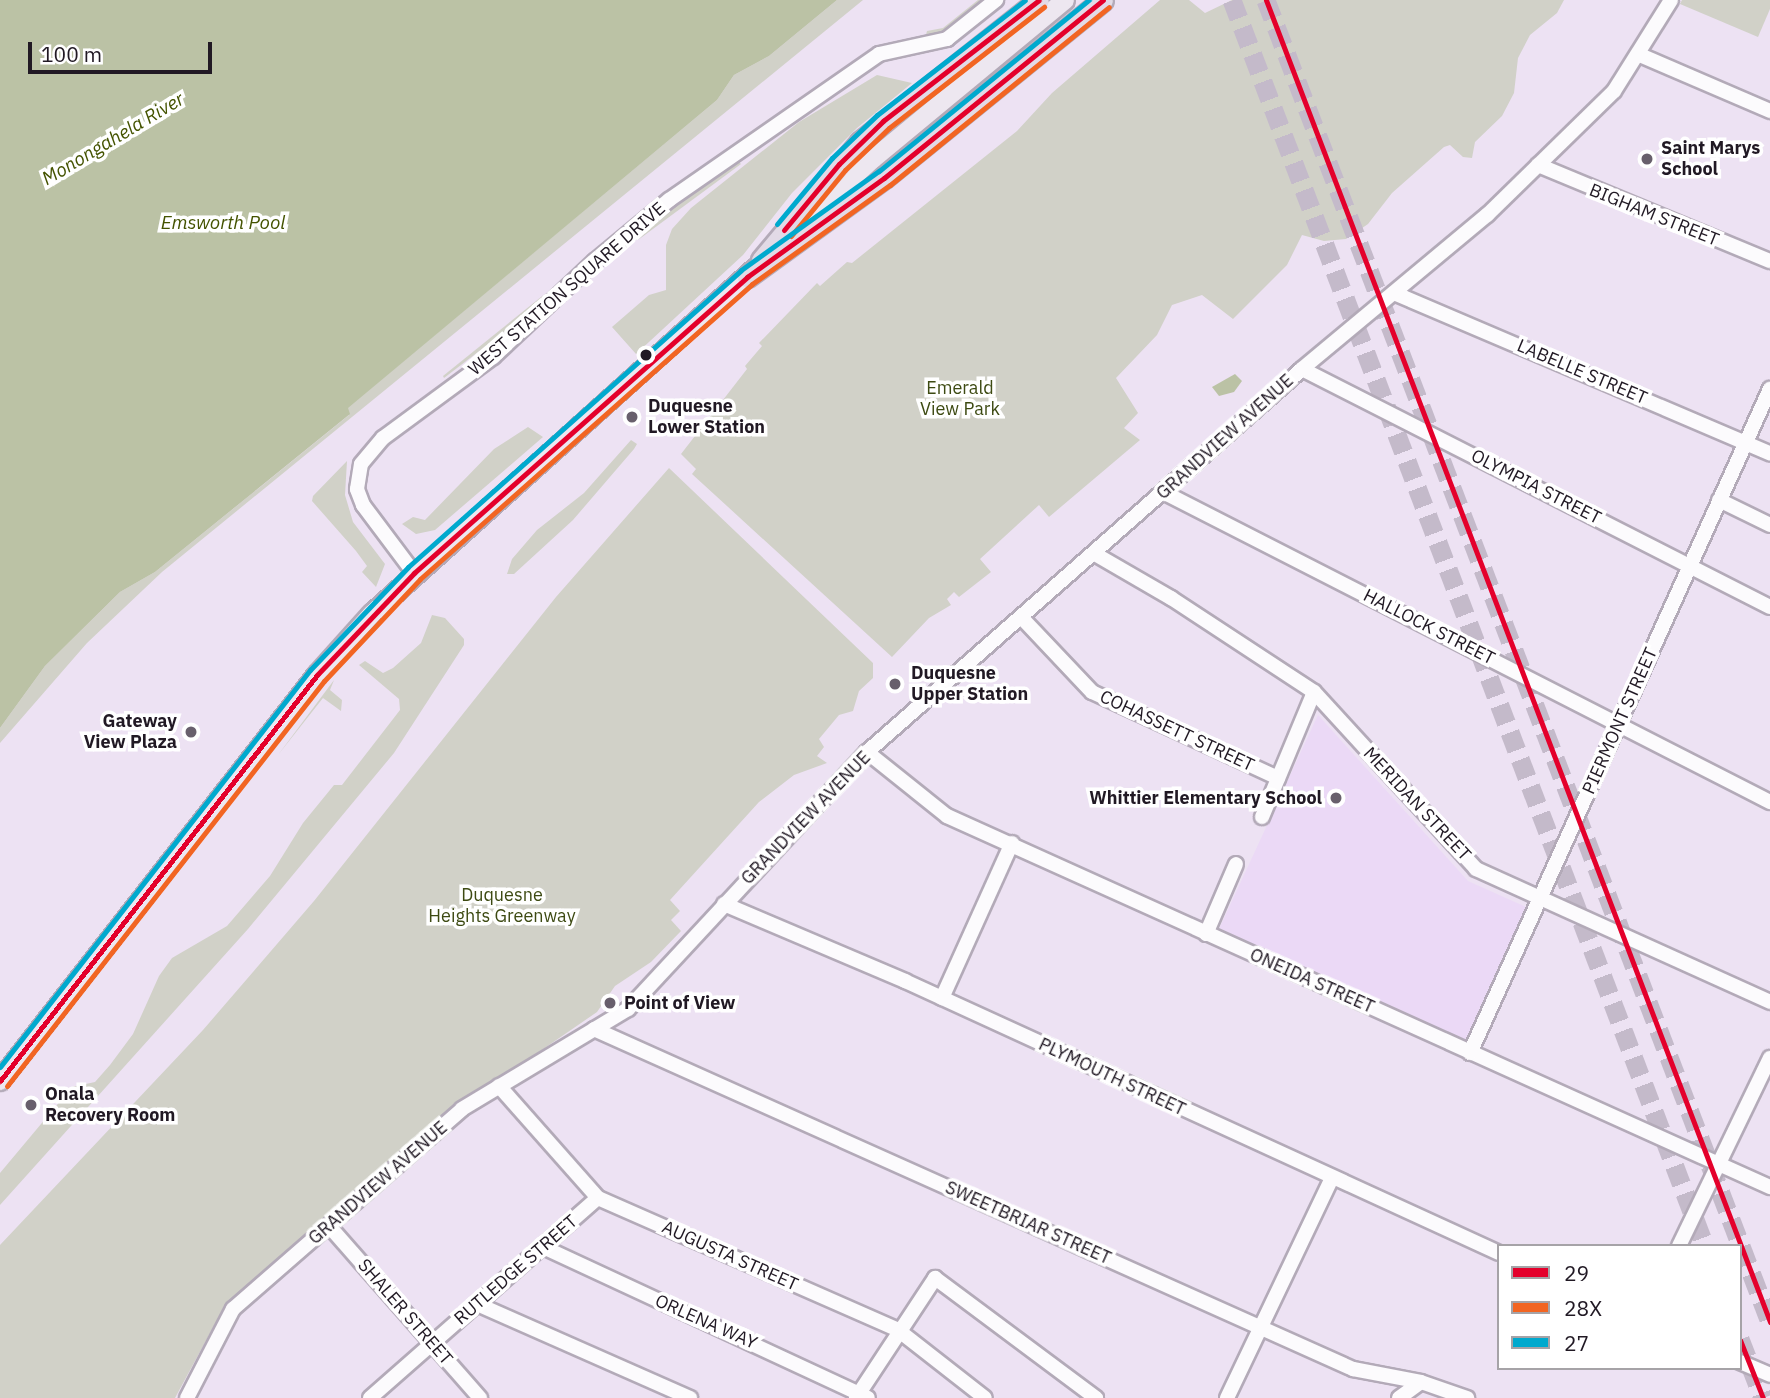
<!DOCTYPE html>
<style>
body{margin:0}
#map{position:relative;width:1770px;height:1398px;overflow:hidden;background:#ede2f3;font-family:"IBM Plex Sans",sans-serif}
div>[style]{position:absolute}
.built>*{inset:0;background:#ebd9f6}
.green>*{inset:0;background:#d1d1c8}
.water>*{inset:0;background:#bbc2a5}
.highway-tunnel>*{height:19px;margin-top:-9.5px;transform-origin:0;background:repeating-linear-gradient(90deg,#c4baca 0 19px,transparent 0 29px)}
.roads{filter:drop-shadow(2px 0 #b3aab8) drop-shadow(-2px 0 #b3aab8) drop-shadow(0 2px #b3aab8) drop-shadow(0 -2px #b3aab8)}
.minor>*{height:14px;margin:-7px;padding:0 7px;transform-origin:7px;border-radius:7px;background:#fcfbfd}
.major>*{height:18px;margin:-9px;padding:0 9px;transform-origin:9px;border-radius:9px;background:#ede7f0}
.highway>*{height:19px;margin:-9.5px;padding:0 9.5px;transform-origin:9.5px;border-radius:9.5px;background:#e2dae6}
.bus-1>*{height:5px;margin:-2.5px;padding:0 2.5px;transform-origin:2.5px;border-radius:2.5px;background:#e4002b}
.bus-2>*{height:5px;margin:-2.5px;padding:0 2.5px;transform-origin:2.5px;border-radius:2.5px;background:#f26522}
.bus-3>*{height:5px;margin:-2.5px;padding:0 2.5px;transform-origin:2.5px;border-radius:2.5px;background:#00a9ce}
.dots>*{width:19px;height:19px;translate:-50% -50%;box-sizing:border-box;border:4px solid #fff;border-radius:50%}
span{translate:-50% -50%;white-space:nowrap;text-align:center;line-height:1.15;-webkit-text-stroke:7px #fff;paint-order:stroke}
.poi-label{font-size:18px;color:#211924;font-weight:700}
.left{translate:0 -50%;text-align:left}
.right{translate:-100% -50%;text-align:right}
.street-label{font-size:18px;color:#211924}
.park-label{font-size:18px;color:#3d4a12}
.water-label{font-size:19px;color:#445300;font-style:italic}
.legend{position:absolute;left:1497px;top:1244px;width:245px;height:126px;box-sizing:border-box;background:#fff;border:2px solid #a6a3a7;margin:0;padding:9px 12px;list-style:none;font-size:21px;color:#211924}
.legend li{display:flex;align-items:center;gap:14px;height:35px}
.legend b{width:35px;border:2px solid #a6a3a7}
.scale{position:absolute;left:28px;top:42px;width:184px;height:32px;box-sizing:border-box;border:4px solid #211924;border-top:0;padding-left:9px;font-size:21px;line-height:24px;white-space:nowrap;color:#211924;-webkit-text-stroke:5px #fff;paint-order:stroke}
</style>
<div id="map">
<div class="built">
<i style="clip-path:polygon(1318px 715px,1468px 881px,1526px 907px,1468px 1041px,1219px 929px)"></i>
</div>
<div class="green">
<i style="clip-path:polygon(837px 0,863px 0,162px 572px,87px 643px,0 743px,0 728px,45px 666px,120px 592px,155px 572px,349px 415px,347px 408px,717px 100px,734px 75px,769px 56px)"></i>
<i style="clip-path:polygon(978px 0,984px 0,948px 30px,925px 38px,927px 31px,943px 28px)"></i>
<i style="clip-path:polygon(1160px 0,1189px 0,1205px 13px,1232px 0,1564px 0,1557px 13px,1530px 35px,1518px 58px,1514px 93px,1502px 116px,1475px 142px,1472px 158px,1463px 157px,1450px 145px,1444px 147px,1392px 193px,1368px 224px,1346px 239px,1324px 241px,1302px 235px,1287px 265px,1233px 319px,1202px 295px,1172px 305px,1157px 335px,1116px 378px,1138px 413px,1124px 428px,1140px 440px,1049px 517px,1039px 505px,980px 559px,991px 572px,959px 597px,954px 592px,947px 599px,951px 605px,929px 618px,892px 657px,692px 474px,696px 469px,681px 454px,747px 369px,745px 366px,762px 346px,759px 343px,817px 283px,820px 286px,847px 262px,852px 263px,1017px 131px,1052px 93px)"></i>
<i style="clip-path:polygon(1682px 0,1770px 0,1770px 9px,1758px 37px,1680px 4px)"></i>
<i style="clip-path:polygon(877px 75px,912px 83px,857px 128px,792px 193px,743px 255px,636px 354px,612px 327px,649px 295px,666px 290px,666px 245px,672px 229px,691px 208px,799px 122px)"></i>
<i style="clip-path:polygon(738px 161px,741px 164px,638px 240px,664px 213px)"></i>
<i style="clip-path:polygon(546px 293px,521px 319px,444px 378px,443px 376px)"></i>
<i style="clip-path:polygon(528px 427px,543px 437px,435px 530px,416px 534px,402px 524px,413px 517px,425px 520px,494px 449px)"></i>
<i style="clip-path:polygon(631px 440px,637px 444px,634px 449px,573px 520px,514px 574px,507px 574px,512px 559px,537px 530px,584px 493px)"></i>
<i style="clip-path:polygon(347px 461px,345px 495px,353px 522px,385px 564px,376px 587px,362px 572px,367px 566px,356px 551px,312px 501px,313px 496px)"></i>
<i style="clip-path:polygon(669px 468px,873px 663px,873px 678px,859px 691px,853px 711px,839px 715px,819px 739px,824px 747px,817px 756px,827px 763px,794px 775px,759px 802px,670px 900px,680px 911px,671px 920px,681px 931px,651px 962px,615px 986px,597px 1012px,449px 1114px,216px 1322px,175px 1398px,0 1398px,0 1245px,203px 1030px,314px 901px,556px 597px)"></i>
<i style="clip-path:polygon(432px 615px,445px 618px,464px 639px,464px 645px,394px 753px,248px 929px,0 1205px,0 1173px,72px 1087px,95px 1082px,110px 1065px,133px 1034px,159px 976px,172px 958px,227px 926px,270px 876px,303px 823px,334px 785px,342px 785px,400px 710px,399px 699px,359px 665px,365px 661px,383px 673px,393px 668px,421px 643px)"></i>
<i style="clip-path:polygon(334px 680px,330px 690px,342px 700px,341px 711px,323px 698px,278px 755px)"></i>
</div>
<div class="water">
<i style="clip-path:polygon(0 0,837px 0,769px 56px,734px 75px,717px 100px,348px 408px,350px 414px,155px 572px,120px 592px,45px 666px,0 728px)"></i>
<i style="clip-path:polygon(1235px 374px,1242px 381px,1234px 392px,1219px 396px,1212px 387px)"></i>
</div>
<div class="highway-tunnel">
<i style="left:1232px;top:0;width:1333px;rotate:69.21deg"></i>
<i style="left:1266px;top:0;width:1415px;rotate:69.13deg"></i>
<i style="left:1740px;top:1339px;width:63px;rotate:68.7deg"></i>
</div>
<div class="roads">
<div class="minor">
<i style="left:1640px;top:55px;width:142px;rotate:23.3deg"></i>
<i style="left:1538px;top:165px;width:251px;rotate:22.5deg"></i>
<i style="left:1394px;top:293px;width:409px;rotate:23.1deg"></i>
<i style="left:1302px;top:369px;width:525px;rotate:26.96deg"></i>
<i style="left:1163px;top:492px;width:682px;rotate:27.05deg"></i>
<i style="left:1719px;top:500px;width:57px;rotate:26.1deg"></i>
<i style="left:1095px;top:554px;width:88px;rotate:30.1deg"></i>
<i style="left:1171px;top:598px;width:171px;rotate:33.3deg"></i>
<i style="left:1314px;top:692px;width:240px;rotate:47.5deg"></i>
<i style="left:1476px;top:869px;width:323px;rotate:24.3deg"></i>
<i style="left:414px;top:573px;width:85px;rotate:-126.9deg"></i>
<i style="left:363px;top:505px;width:17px;rotate:-111deg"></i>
<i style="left:357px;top:489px;width:25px;rotate:-81deg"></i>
<i style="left:361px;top:464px;width:34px;rotate:-50deg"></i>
<i style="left:383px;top:438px;width:137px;rotate:-36.4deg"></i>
<i style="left:493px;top:357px;width:140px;rotate:-43.3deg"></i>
<i style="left:595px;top:261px;width:96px;rotate:-39.5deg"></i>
<i style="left:669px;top:200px;width:256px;rotate:-34.8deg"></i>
<i style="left:879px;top:54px;width:70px;rotate:-12.4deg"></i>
<i style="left:947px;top:39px;width:63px;rotate:-38.5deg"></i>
<i style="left:1022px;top:618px;width:102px;rotate:46.6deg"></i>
<i style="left:1092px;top:692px;width:205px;rotate:24.8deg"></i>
<i style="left:867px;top:752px;width:102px;rotate:38.7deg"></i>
<i style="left:947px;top:816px;width:903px;rotate:24.27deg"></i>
<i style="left:1262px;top:817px;width:135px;rotate:-67.4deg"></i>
<i style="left:724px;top:904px;width:197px;rotate:23deg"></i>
<i style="left:905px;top:981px;width:653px;rotate:24.6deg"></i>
<i style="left:1206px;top:934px;width:76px;rotate:-66.8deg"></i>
<i style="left:942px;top:998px;width:170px;rotate:-65.7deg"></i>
<i style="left:594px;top:1029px;width:832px;rotate:24.13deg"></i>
<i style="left:1353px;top:1369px;width:69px;rotate:10.8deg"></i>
<i style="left:1421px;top:1382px;width:49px;rotate:19.2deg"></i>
<i style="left:1470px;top:1053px;width:729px;rotate:-65.69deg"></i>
<i style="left:499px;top:1086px;width:149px;rotate:48.5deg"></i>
<i style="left:598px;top:1198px;width:328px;rotate:23.7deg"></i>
<i style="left:898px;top:1330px;width:110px;rotate:38deg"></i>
<i style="left:329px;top:1226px;width:229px;rotate:48.7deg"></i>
<i style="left:1679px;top:1246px;width:209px;rotate:-64.2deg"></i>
<i style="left:543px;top:1247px;width:358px;rotate:24.9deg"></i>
<i style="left:477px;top:1304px;width:233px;rotate:23.8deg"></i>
<i style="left:1740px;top:1362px;width:33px;rotate:23deg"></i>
<i style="left:187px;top:1398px;width:100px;rotate:-62.7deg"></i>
<i style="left:233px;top:1309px;width:304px;rotate:-41.1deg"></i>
<i style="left:462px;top:1109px;width:194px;rotate:-31.1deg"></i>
<i style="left:628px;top:1009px;width:351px;rotate:-47.1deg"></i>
<i style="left:867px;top:752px;width:580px;rotate:-41.36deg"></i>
<i style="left:1302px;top:369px;width:241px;rotate:-39.8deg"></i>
<i style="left:1487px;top:215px;width:177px;rotate:-44.3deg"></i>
<i style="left:1614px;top:91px;width:107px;rotate:-57.9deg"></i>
<i style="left:370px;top:1398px;width:303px;rotate:-41.3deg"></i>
<i style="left:856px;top:1398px;width:144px;rotate:-56.6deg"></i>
<i style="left:935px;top:1278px;width:201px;rotate:36.7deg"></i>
<i style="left:1227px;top:1398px;width:244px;rotate:-64.5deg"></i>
<i style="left:1399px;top:1398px;width:27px;rotate:-36deg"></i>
</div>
<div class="major">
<i style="left:789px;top:237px;width:115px;rotate:-42.9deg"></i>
<i style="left:873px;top:159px;width:249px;rotate:-39.6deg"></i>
<i style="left:0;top:1081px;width:515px;rotate:-52.02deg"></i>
<i style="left:317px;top:675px;width:82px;rotate:-48deg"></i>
<i style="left:372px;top:614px;width:517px;rotate:-42.02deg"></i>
</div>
<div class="highway">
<i style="left:761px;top:260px;width:154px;rotate:-50deg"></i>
<i style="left:860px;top:142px;width:228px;rotate:-38.4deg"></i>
<i style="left:747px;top:277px;width:169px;rotate:-35.9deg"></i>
<i style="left:884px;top:178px;width:282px;rotate:-39.1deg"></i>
</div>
</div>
<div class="bus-1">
<i style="left:1266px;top:0;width:1415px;rotate:69.13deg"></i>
<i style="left:784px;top:230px;width:86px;rotate:-50.2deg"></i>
<i style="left:839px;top:164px;width:62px;rotate:-44.3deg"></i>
<i style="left:883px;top:121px;width:197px;rotate:-37.8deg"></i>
<i style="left:0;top:1081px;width:515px;rotate:-52.02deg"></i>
<i style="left:317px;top:675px;width:141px;rotate:-46.4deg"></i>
<i style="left:414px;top:573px;width:446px;rotate:-41.6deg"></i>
<i style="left:747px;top:277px;width:169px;rotate:-35.9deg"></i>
<i style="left:884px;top:178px;width:282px;rotate:-39.1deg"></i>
<i style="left:1740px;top:1340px;width:62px;rotate:68.4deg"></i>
</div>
<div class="bus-2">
<i style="left:791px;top:236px;width:85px;rotate:-50.7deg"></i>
<i style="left:845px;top:170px;width:61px;rotate:-43.7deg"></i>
<i style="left:889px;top:128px;width:197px;rotate:-38deg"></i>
<i style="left:7px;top:1086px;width:514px;rotate:-51.95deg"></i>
<i style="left:324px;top:681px;width:140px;rotate:-46.7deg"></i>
<i style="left:420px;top:579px;width:444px;rotate:-41.6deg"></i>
<i style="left:752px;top:284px;width:170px;rotate:-35.7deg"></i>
<i style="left:890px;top:185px;width:282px;rotate:-39.1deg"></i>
</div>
<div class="bus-3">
<i style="left:777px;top:224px;width:86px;rotate:-50.2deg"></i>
<i style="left:832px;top:158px;width:62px;rotate:-43.7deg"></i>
<i style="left:877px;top:115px;width:187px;rotate:-37.8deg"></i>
<i style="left:0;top:1067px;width:504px;rotate:-52.02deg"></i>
<i style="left:310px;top:670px;width:142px;rotate:-46.4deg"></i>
<i style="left:408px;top:567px;width:446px;rotate:-41.7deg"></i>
<i style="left:741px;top:270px;width:170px;rotate:-35.7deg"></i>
<i style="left:879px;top:171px;width:271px;rotate:-39.2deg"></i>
</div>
<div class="dots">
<i style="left:1647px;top:159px;background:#685f6c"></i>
<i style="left:646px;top:355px;background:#211924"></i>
<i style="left:632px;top:417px;background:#685f6c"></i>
<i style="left:895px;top:684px;background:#685f6c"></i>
<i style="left:191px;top:732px;background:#685f6c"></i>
<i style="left:1336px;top:798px;background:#685f6c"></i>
<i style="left:610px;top:1003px;background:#685f6c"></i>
<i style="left:31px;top:1105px;background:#685f6c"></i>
</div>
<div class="poi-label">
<span class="left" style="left:1661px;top:159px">Saint Marys<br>School</span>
<span class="left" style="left:648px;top:417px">Duquesne<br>Lower Station</span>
<span class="left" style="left:911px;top:684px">Duquesne<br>Upper Station</span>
<span class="right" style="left:177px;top:732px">Gateway<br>View Plaza</span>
<span class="right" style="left:1322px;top:798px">Whittier Elementary School</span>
<span class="left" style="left:624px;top:1003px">Point of View</span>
<span class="left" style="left:45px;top:1105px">Onala<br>Recovery Room</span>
</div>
<div class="street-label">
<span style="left:1654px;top:215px;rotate:22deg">BIGHAM STREET</span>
<span style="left:567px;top:289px;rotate:-41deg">WEST STATION SQUARE DRIVE</span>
<span style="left:1582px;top:372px;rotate:23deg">LABELLE STREET</span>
<span style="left:1225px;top:437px;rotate:-42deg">GRANDVIEW AVENUE</span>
<span style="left:1536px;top:487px;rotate:27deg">OLYMPIA STREET</span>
<span style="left:1429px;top:627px;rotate:27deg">HALLOCK STREET</span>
<span style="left:1620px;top:721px;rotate:-66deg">PIERMONT STREET</span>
<span style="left:1177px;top:731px;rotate:25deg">COHASSETT STREET</span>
<span style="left:1417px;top:804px;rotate:47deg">MERIDAN STREET</span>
<span style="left:806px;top:818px;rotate:-46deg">GRANDVIEW AVENUE</span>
<span style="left:1312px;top:981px;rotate:24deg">ONEIDA STREET</span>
<span style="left:1112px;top:1077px;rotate:25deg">PLYMOUTH STREET</span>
<span style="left:378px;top:1183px;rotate:-41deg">GRANDVIEW AVENUE</span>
<span style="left:1028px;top:1223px;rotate:24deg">SWEETBRIAR STREET</span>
<span style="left:730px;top:1256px;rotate:24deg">AUGUSTA STREET</span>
<span style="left:516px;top:1270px;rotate:-41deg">RUTLEDGE STREET</span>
<span style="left:405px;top:1312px;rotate:49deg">SHALER STREET</span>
<span style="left:706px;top:1322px;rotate:24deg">ORLENA WAY</span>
</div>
<div class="park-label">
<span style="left:960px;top:399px">Emerald<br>View Park</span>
<span style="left:502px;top:906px">Duquesne<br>Heights Greenway</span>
</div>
<div class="water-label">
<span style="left:113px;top:139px;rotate:-31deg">Monongahela River</span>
<span style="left:223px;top:223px">Emsworth Pool</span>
</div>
<ul class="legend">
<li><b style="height:9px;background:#e4002b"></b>29</li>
<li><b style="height:9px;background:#f26522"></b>28X</li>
<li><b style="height:9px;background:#00a9ce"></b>27</li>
</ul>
<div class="scale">100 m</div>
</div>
